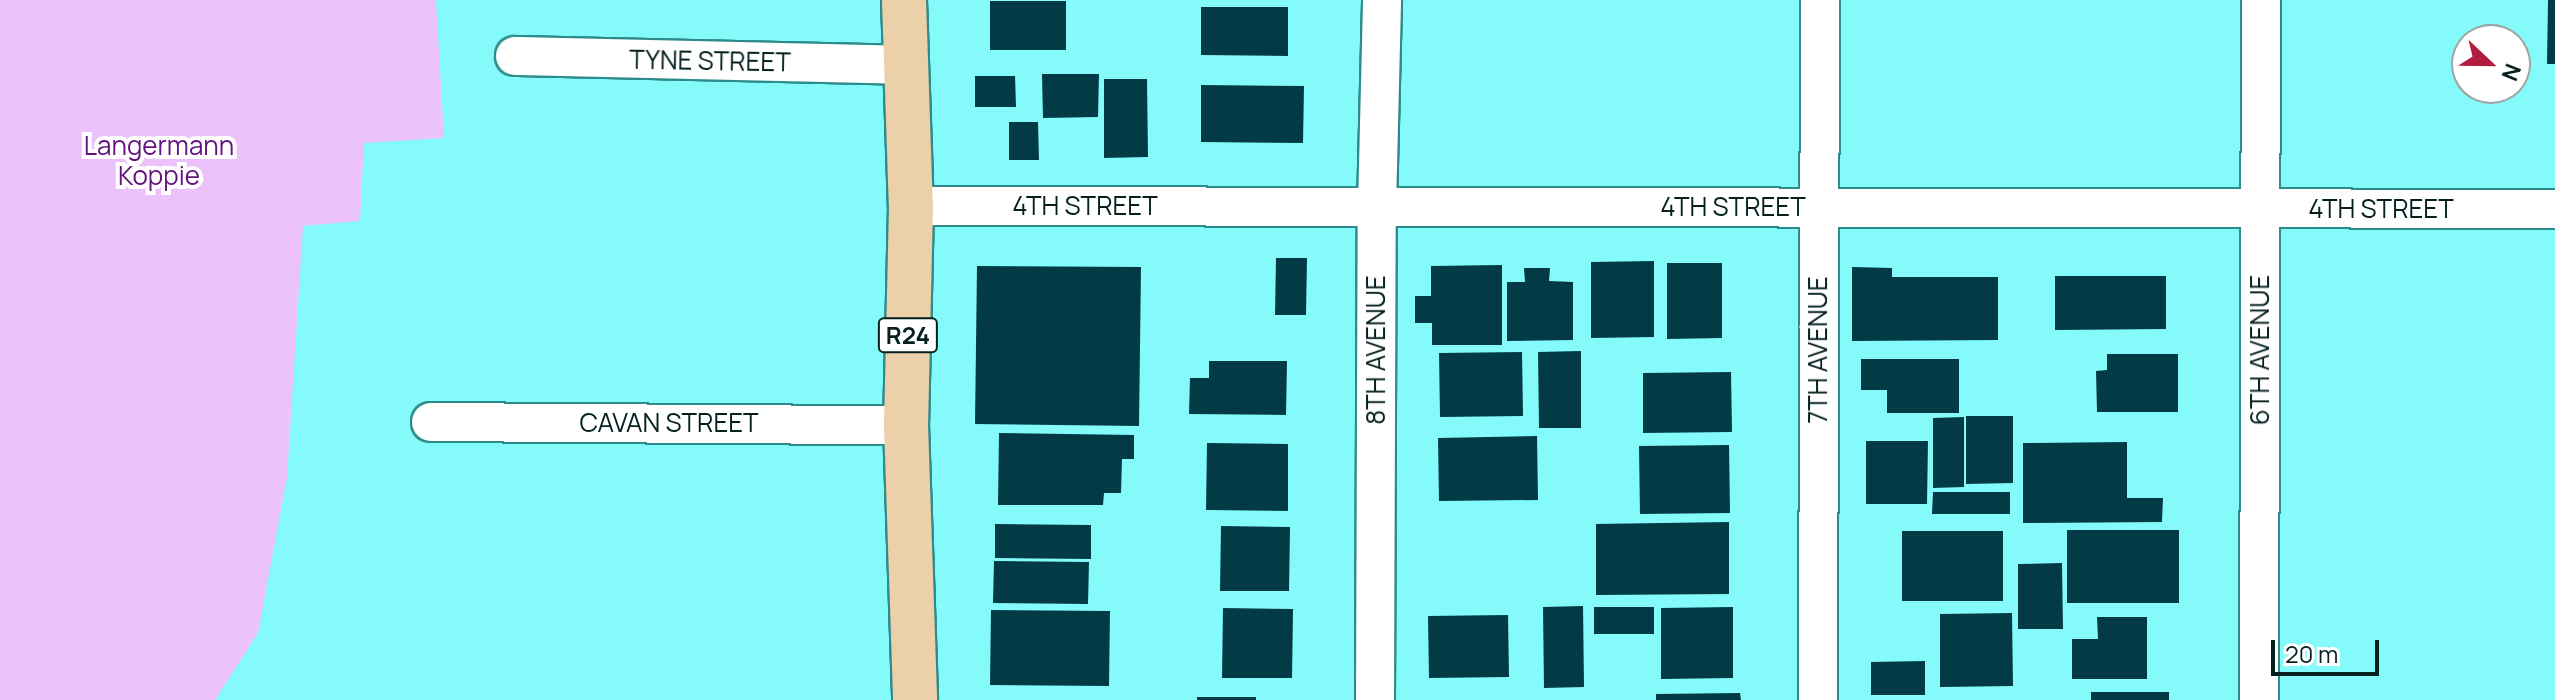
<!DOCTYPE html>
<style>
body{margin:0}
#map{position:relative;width:2555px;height:700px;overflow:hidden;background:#85fafa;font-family:Manrope,sans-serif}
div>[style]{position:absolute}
.green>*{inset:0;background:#ebc2fc}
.building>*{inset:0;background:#023b46}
.roads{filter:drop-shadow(2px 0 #2e8b8b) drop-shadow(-2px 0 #2e8b8b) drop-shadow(0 2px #2e8b8b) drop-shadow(0 -2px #2e8b8b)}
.street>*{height:38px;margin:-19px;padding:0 19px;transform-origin:19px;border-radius:19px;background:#fff}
.primary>*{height:44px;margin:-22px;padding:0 22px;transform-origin:22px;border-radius:22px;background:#ecd0a9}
span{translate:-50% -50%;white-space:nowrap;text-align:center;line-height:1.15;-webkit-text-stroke:8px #fff;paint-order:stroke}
.shield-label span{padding:2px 6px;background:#fff;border:2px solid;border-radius:6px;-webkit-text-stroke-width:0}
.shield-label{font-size:24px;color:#062020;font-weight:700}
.street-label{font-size:26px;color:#062020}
.park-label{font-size:26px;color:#64127f}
.north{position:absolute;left:2451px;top:24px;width:80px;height:80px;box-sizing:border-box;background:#fff;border:2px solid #9ba6a6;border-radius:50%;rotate:112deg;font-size:22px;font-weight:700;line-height:32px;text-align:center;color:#062020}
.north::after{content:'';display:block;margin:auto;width:28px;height:36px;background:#b11d3e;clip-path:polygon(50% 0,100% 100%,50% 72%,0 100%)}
.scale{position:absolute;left:2271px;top:640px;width:108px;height:36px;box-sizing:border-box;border:4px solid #062020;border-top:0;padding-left:10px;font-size:24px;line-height:28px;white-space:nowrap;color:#062020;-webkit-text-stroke:6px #fff;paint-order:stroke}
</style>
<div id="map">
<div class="green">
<i style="clip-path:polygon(0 0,436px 0,444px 138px,364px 143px,360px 221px,303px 226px,287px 478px,258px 633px,215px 700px,0 700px)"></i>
</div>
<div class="building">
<i style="clip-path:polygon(2548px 0,2555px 0,2555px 64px,2547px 64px)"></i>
<i style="clip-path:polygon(990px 1px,1066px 1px,1066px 50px,990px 50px)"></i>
<i style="clip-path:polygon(1201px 7px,1288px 7px,1288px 56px,1201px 55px)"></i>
<i style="clip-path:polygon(1042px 74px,1099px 74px,1098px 117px,1043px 118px)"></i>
<i style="clip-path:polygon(975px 76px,1015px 76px,1016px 107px,975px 107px)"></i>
<i style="clip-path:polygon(1104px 79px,1147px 79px,1148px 157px,1104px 158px)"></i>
<i style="clip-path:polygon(1201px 85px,1304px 86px,1303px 143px,1201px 142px)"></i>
<i style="clip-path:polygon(1009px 122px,1038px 122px,1039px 160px,1009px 160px)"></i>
<i style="clip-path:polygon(1276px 258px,1307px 258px,1306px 315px,1275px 315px)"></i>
<i style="clip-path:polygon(1654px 261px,1654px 337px,1591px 338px,1591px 262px)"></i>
<i style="clip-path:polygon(1667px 263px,1722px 263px,1722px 338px,1667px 339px)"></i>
<i style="clip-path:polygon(1502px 265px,1502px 345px,1432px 345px,1432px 323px,1415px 323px,1415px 296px,1431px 296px,1431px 266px)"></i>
<i style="clip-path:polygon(977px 266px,1141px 267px,1139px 426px,975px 424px)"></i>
<i style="clip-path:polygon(1852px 267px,1892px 268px,1892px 277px,1998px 277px,1998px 340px,1852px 341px)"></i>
<i style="clip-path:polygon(1524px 268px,1550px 268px,1549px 281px,1573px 282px,1573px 340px,1507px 341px,1507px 282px,1525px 282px)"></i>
<i style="clip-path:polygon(2055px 276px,2166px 276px,2166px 329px,2055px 330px)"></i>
<i style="clip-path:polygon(1581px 351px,1581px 428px,1539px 428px,1538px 352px)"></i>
<i style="clip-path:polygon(1522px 352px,1523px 416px,1440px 417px,1439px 353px)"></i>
<i style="clip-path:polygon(2107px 354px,2178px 354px,2178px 412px,2097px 412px,2096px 371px,2107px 370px)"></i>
<i style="clip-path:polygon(1861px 359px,1959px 359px,1959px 413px,1887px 413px,1887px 390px,1861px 390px)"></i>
<i style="clip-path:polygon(1209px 361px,1287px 361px,1286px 415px,1189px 414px,1190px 378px,1209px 378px)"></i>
<i style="clip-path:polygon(1731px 372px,1732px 432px,1643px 433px,1643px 373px)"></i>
<i style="clip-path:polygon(1966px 416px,2013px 416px,2013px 483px,1966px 484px)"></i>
<i style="clip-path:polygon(1964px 417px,1964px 487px,1933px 488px,1933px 418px)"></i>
<i style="clip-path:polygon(999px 433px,1134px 435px,1134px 459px,1122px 459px,1121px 493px,1104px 493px,1103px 505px,998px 505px)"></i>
<i style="clip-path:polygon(1537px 436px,1538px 500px,1439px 501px,1438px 438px)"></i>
<i style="clip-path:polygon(1866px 441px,1928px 441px,1927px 504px,1866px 504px)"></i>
<i style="clip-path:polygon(2127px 442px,2127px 498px,2163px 498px,2162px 522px,2023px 523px,2023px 443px)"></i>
<i style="clip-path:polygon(1207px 443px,1288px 444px,1288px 511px,1206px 510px)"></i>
<i style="clip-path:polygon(1729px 445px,1730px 513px,1640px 514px,1639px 446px)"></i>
<i style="clip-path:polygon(1933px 492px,2010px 492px,2010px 514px,1932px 514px)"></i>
<i style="clip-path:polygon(1729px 522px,1729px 594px,1596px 595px,1596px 524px)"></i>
<i style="clip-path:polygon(995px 524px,1091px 525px,1091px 559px,995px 558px)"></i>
<i style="clip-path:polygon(1221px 526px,1290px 527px,1289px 591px,1220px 591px)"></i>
<i style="clip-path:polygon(2067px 530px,2179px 530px,2179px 603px,2067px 603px)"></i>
<i style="clip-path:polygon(1902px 531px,2003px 531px,2003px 601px,1902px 601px)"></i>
<i style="clip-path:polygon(994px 561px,1089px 562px,1088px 604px,993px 603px)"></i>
<i style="clip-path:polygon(2062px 563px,2063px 629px,2018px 629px,2018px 564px)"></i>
<i style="clip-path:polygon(1583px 606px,1584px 687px,1544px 688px,1543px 607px)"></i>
<i style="clip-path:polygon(1594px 607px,1654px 607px,1654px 634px,1594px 634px)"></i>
<i style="clip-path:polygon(1733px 607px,1733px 678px,1661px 679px,1661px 608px)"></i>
<i style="clip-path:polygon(1223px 608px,1293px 609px,1292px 678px,1222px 678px)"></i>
<i style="clip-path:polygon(991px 610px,1110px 611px,1109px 686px,990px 685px)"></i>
<i style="clip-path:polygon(2012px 613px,2013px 686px,1940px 687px,1940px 614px)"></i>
<i style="clip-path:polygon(1508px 615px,1509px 677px,1429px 678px,1428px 616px)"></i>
<i style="clip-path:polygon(2097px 617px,2147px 617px,2147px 679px,2072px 679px,2072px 639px,2098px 639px)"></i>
<i style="clip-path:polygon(1925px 661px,1925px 695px,1871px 695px,1871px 662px)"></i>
<i style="clip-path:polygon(2091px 692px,2169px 692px,2169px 700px,2091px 700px)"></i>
<i style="clip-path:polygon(1740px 693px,1741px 700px,1656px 700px,1656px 694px)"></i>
<i style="clip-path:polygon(1197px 697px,1256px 697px,1256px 700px,1197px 700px)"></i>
</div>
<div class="roads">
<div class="street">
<i style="left:515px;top:56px;width:389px;rotate:1.3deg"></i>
<i style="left:911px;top:206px;width:1644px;rotate:0.1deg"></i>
<i style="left:431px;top:422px;width:475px;rotate:0.4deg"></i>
<i style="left:1375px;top:700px;width:493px;rotate:-89.8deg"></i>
<i style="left:1377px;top:207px;width:207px;rotate:-88.6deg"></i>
<i style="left:1818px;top:700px;width:700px;rotate:-89.84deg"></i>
<i style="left:2259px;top:700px;width:700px;rotate:-89.84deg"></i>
</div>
<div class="primary">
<i style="left:904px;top:0;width:206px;rotate:88.1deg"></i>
<i style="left:911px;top:206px;width:219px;rotate:91.3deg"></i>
<i style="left:906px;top:425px;width:275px;rotate:88.1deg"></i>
</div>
</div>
<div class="shield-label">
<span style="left:908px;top:335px">R24</span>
</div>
<div class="street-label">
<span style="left:710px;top:61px;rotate:1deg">TYNE STREET</span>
<span style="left:1085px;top:206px">4TH STREET</span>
<span style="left:1733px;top:207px">4TH STREET</span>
<span style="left:2381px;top:209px">4TH STREET</span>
<span style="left:1376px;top:350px;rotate:-90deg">8TH AVENUE</span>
<span style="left:1818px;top:350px;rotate:-90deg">7TH AVENUE</span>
<span style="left:2260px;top:350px;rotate:-90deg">6TH AVENUE</span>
<span style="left:669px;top:423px">CAVAN STREET</span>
</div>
<div class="park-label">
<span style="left:159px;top:161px">Langermann<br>Koppie</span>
</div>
<div class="north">N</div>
<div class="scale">20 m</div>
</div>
